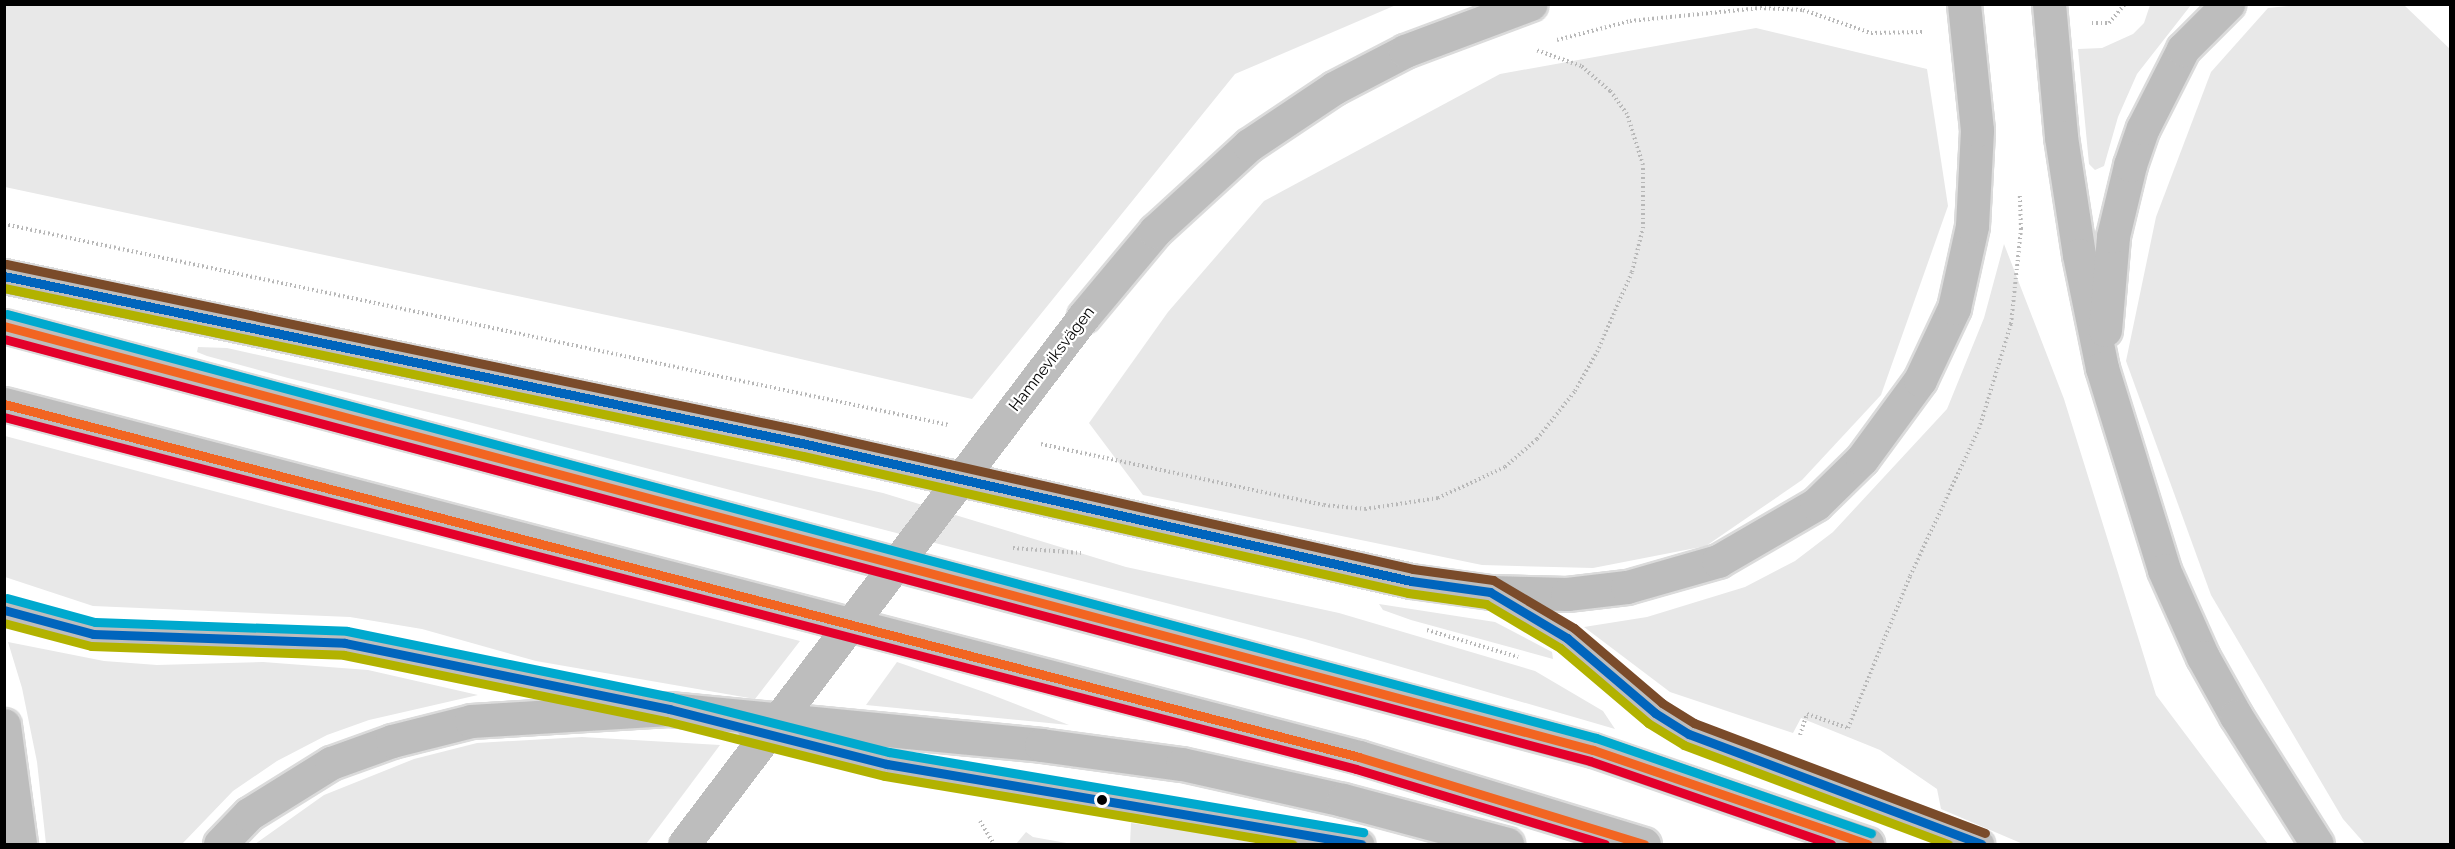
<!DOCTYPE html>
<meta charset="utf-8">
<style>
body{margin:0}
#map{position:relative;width:2455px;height:849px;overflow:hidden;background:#fff;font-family:Raleway,sans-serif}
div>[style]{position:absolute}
.green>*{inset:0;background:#e8e8e8}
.path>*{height:4px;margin-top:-2px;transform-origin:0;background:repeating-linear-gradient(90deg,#b8b8b8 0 1.5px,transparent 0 4.5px)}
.roads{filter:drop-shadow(2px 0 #dbdbdb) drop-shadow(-2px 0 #dbdbdb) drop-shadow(0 2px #dbdbdb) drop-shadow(0 -2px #dbdbdb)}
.service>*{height:26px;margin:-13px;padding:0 13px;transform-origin:13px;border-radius:13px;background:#bdbdbd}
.minor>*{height:33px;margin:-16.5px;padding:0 16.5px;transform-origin:16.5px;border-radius:16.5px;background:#bdbdbd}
.primary>*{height:33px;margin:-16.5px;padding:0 16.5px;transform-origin:16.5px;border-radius:16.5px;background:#bdbdbd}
.minor-bridge>*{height:33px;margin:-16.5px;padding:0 16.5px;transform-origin:16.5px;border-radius:16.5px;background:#bdbdbd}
.bus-1>*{height:9px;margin:-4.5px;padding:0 4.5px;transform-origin:4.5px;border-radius:4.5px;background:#0065bd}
.bus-2>*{height:9px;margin:-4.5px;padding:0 4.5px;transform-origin:4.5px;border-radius:4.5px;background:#f26522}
.bus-3>*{height:9px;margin:-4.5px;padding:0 4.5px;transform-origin:4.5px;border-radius:4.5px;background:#e4002b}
.bus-4>*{height:9px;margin:-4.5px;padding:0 4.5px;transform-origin:4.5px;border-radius:4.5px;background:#b2b200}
.bus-5>*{height:9px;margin:-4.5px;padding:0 4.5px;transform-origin:4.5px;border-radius:4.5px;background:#00a9ce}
.bus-6>*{height:9px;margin:-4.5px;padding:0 4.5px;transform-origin:4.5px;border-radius:4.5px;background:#7a4b2a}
.dots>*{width:16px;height:16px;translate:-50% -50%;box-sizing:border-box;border:3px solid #fff;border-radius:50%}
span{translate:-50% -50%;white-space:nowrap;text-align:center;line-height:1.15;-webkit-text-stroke:4.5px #fff;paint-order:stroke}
.street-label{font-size:16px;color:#000}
.frame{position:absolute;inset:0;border:6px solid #000;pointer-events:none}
</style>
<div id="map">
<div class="green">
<i style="clip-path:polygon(5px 4px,1395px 4px,1396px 5px,1235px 74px,972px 399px,677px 330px,5px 187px)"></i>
<i style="clip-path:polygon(2150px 5px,2191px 5px,2137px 74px,2118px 117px,2104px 166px,2095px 170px,2089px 164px,2078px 49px,2102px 48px,2133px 34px,2144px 23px)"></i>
<i style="clip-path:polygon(2298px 5px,2404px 5px,2450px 49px,2450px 844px,2365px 844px,2343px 819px,2211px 595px,2126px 361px,2156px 217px,2211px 72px,2268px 8px)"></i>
<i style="clip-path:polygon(1756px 28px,1927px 69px,1948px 206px,1881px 395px,1802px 480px,1706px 546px,1593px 568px,1482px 565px,1143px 495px,1089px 423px,1168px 312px,1264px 201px,1500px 74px)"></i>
<i style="clip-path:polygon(2004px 244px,2064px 399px,2156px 695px,2268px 844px,2023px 844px,1941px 809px,1937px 789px,1880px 750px,1801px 718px,1793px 733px,1670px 692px,1584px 627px,1647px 617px,1745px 587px,1795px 561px,1833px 532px,1947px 409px,1984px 318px)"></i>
<i style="clip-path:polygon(198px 347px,227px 348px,883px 493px,1126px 567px,1339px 613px,1535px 671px,1603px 711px,1615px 729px,1305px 639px,457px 419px,288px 378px,207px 356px,197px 352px)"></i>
<i style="clip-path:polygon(5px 436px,285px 510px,800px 641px,755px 699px,536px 661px,422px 629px,350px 617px,93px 606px,5px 577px)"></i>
<i style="clip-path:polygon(1379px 604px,1495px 622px,1552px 652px,1553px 659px,1411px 620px,1383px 610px)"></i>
<i style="clip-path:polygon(8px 642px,104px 661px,157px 665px,263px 662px,368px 670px,478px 695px,369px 720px,327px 735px,277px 761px,233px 791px,182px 844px,46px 844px,37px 762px,22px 688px)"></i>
<i style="clip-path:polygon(897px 662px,987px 693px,1069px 725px,866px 705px)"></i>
<i style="clip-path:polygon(582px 737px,720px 745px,646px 844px,255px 844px,324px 795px,414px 759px,477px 743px)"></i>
<i style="clip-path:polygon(1131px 823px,1189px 831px,1261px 844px,1130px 844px)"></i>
<i style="clip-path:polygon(1026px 832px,1033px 837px,1072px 844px,1016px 844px)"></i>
</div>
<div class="path">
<i style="left:2092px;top:23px;width:17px"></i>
<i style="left:2109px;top:23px;width:25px;rotate:-50deg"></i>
<i style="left:1557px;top:40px;width:75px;rotate:-14.6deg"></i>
<i style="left:1630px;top:21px;width:131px;rotate:-5.7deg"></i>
<i style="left:1760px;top:8px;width:43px;rotate:2.7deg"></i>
<i style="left:1803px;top:10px;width:72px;rotate:18.7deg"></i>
<i style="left:1871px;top:33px;width:52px;rotate:-1.1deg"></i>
<i style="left:4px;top:224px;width:966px;rotate:12.01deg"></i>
<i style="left:1041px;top:444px;width:289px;rotate:12.2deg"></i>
<i style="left:1324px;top:505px;width:41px;rotate:5.6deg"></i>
<i style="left:1365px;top:509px;width:74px;rotate:-8.6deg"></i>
<i style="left:1438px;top:498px;width:74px;rotate:-24.8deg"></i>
<i style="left:1505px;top:467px;width:43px;rotate:-41.2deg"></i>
<i style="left:1537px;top:439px;width:61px;rotate:-51.6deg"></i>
<i style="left:1575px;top:391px;width:45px;rotate:-60.6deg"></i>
<i style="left:1597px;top:352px;width:87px;rotate:-66.4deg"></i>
<i style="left:1632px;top:272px;width:45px;rotate:-76deg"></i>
<i style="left:1643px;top:228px;width:63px;rotate:-90deg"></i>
<i style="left:1643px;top:165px;width:53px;rotate:-107.4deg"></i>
<i style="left:1627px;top:114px;width:29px;rotate:-126deg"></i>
<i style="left:1610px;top:91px;width:38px;rotate:-139deg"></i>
<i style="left:1581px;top:66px;width:48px;rotate:-160.4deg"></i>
<i style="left:1013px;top:548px;width:68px;rotate:4.2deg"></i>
<i style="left:1427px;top:630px;width:95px;rotate:16.5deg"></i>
<i style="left:1800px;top:735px;width:22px;rotate:-72deg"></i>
<i style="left:1807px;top:714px;width:43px;rotate:18.9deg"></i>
<i style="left:1848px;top:728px;width:164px;rotate:-67.8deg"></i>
<i style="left:1910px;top:576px;width:162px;rotate:-64.9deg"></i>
<i style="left:1979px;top:429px;width:110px;rotate:-73.1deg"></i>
<i style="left:2011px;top:324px;width:96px;rotate:-84deg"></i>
<i style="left:2021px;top:229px;width:34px;rotate:-92deg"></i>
<i style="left:980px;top:821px;width:27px;rotate:59deg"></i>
</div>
<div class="roads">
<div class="service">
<i style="left:1490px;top:592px;width:90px;rotate:30.9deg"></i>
<i style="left:1567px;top:638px;width:116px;rotate:40.4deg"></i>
<i style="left:1655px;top:713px;width:40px;rotate:32deg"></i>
<i style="left:1689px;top:734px;width:312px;rotate:20.6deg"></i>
<i style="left:4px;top:610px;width:92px;rotate:15.1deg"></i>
<i style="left:93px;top:634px;width:252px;rotate:2deg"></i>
<i style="left:345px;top:643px;width:300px;rotate:11.5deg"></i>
<i style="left:751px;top:730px;width:140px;rotate:14deg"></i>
<i style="left:887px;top:764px;width:481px;rotate:9.6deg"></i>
</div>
<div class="minor">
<i style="left:1084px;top:316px;width:111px;rotate:-50.1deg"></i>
<i style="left:1155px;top:231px;width:127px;rotate:-42.5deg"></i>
<i style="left:1249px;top:145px;width:102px;rotate:-33.8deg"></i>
<i style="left:1334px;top:88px;width:80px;rotate:-27.5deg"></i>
<i style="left:1405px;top:51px;width:134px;rotate:-20.5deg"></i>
</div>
<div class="primary">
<i style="left:2049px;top:4px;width:134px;rotate:84.8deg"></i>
<i style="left:2061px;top:137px;width:119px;rotate:81.3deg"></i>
<i style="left:2079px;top:255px;width:115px;rotate:78.5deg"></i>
<i style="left:2102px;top:368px;width:211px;rotate:72.9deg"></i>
<i style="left:2164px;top:570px;width:95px;rotate:65.9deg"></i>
<i style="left:2203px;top:657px;width:68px;rotate:60.8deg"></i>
<i style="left:2236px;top:716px;width:151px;rotate:57.7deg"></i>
<i style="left:4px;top:276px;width:819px;rotate:11.83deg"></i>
<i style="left:806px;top:444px;width:620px;rotate:12.76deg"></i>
<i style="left:1411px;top:581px;width:80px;rotate:7.9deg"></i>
<i style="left:1490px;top:592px;width:77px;rotate:1.5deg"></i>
<i style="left:1567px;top:594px;width:60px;rotate:-6.7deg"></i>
<i style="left:1627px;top:587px;width:95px;rotate:-15.9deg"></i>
<i style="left:1718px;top:561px;width:113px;rotate:-30.2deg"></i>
<i style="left:1816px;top:504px;width:64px;rotate:-44.4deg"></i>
<i style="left:1862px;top:459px;width:98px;rotate:-53.7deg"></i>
<i style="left:1920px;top:380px;width:80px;rotate:-64.7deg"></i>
<i style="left:1954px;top:308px;width:84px;rotate:-77.6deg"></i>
<i style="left:1972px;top:226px;width:96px;rotate:-87deg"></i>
<i style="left:1977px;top:130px;width:127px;rotate:-95.9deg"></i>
<i style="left:4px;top:326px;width:1645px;rotate:14.94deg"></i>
<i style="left:1593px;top:750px;width:290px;rotate:18.9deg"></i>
<i style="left:2105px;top:330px;width:94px;rotate:-85.1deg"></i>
<i style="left:2113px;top:236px;width:73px;rotate:-76.5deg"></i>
<i style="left:2130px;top:165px;width:39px;rotate:-71deg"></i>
<i style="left:2143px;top:128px;width:89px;rotate:-63.1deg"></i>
<i style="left:2183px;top:49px;width:64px;rotate:-45deg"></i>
<i style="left:4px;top:404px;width:1400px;rotate:14.6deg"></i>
<i style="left:1359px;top:757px;width:298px;rotate:17deg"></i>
<i style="left:4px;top:725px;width:120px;rotate:82.3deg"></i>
<i style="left:220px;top:844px;width:42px;rotate:-46deg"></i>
<i style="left:249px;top:814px;width:97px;rotate:-31.9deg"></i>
<i style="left:331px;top:763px;width:65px;rotate:-19.8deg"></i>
<i style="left:392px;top:741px;width:81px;rotate:-14.2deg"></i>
<i style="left:471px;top:721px;width:198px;rotate:-3.5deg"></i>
<i style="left:669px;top:709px;width:374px;rotate:5.5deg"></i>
<i style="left:1041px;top:745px;width:142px;rotate:7.7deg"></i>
<i style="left:1182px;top:764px;width:165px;rotate:12.6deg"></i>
<i style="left:1343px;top:800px;width:170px;rotate:15deg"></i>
</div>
</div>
<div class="minor-bridge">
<i style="left:684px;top:844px;width:662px;rotate:-52.85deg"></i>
</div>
<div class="bus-1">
<i style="left:4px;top:276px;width:819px;rotate:11.83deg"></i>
<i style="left:806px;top:444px;width:620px;rotate:12.76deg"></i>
<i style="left:1411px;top:581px;width:80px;rotate:7.9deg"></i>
<i style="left:1490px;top:592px;width:90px;rotate:30.9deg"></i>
<i style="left:1567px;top:638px;width:116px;rotate:40.4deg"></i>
<i style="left:1655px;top:713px;width:40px;rotate:32deg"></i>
<i style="left:1689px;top:734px;width:312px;rotate:20.6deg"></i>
<i style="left:4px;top:610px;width:92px;rotate:15.1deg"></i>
<i style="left:93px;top:634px;width:252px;rotate:2deg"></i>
<i style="left:345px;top:643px;width:331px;rotate:11.5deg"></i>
<i style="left:669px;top:709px;width:225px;rotate:14.2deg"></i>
<i style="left:887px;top:764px;width:481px;rotate:9.6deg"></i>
</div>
<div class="bus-2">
<i style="left:4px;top:326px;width:1645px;rotate:14.94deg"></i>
<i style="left:1593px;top:750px;width:290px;rotate:18.9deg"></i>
<i style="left:4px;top:404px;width:1400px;rotate:14.6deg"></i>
<i style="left:1359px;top:757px;width:298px;rotate:17deg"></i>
</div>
<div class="bus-3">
<i style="left:4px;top:339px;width:1641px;rotate:14.9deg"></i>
<i style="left:1590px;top:761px;width:255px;rotate:19deg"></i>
<i style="left:4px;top:417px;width:1397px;rotate:14.59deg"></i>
<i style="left:1356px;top:769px;width:260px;rotate:16.8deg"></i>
</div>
<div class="bus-4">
<i style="left:4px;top:288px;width:816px;rotate:11.87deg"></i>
<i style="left:803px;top:456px;width:620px;rotate:12.76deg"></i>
<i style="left:1408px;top:593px;width:79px;rotate:8deg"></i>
<i style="left:1486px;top:604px;width:86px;rotate:30.7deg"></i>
<i style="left:1560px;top:648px;width:116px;rotate:40.4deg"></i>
<i style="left:1648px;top:723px;width:42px;rotate:31.4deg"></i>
<i style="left:1684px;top:745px;width:282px;rotate:20.6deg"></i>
<i style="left:4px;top:623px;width:90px;rotate:14.8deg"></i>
<i style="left:91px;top:646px;width:253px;rotate:2deg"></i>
<i style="left:344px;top:655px;width:329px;rotate:11.6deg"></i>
<i style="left:666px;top:721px;width:226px;rotate:14.1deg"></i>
<i style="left:885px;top:776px;width:413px;rotate:9.5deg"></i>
</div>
<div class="bus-5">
<i style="left:7px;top:314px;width:1645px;rotate:14.94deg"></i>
<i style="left:1596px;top:738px;width:291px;rotate:19.1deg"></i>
<i style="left:7px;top:598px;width:91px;rotate:15.3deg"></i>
<i style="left:95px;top:622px;width:252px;rotate:2deg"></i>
<i style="left:347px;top:631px;width:331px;rotate:11.5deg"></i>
<i style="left:671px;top:697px;width:225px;rotate:14.2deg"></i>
<i style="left:889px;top:752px;width:481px;rotate:9.6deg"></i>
</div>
<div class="bus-6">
<i style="left:6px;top:264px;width:819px;rotate:11.83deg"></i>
<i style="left:808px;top:432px;width:620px;rotate:12.76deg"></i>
<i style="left:1413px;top:569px;width:81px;rotate:7.8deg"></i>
<i style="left:1493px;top:580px;width:94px;rotate:30.7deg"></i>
<i style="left:1574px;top:628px;width:116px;rotate:40.4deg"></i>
<i style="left:1662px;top:703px;width:38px;rotate:32deg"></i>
<i style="left:1694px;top:723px;width:311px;rotate:20.7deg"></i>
</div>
<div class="dots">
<i style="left:1102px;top:800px;background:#000"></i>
</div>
<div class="street-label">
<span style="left:1052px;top:359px;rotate:-52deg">Hamneviksvägen</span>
</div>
<div class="frame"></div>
</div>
